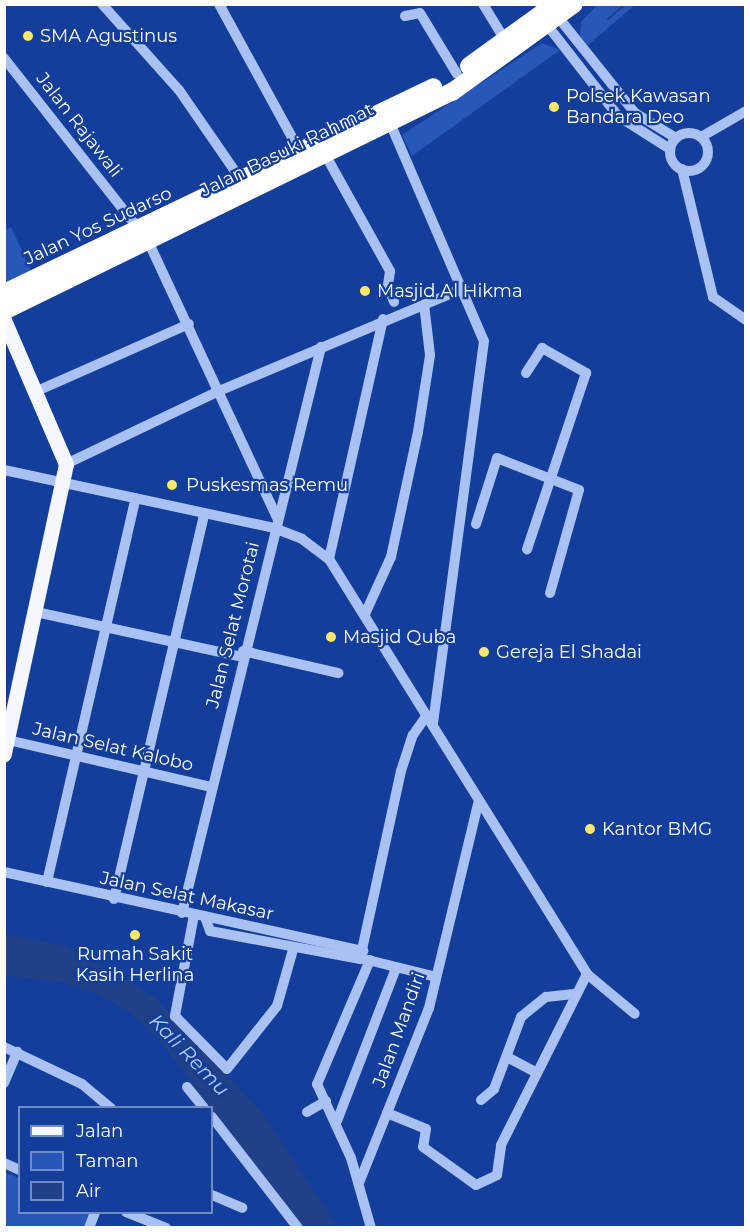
<!DOCTYPE html>
<style>
body{margin:0}
#map{position:relative;width:750px;height:1232px;overflow:hidden;background:#143e9b;font-family:Montserrat,sans-serif}
div>[style]{position:absolute}
.green>*{inset:0;background:#2757b9}
.water>*{inset:0;background:#204087}
.stream>*{height:2px;margin:-1px;padding:0 1px;transform-origin:1px;border-radius:1px;background:#204087}
.minor>*{height:10px;margin:-5px;padding:0 5px;transform-origin:5px;border-radius:5px;background:#a9c1f3}
.minor>.ring{margin:-5px;padding:0;box-sizing:content-box;background:none;border:10px solid #a9c1f3;border-radius:50%}
.major>*{height:15px;margin:-7.5px;padding:0 7.5px;transform-origin:7.5px;border-radius:7.5px;background:#f5f7ff}
.highway>*{height:18px;margin:-9px;padding:0 9px;transform-origin:9px;border-radius:9px;background:#fff}
.dots>*{width:16px;height:16px;translate:-50% -50%;box-sizing:border-box;border:3px solid #143e9b;border-radius:50%}
span{translate:-50% -50%;white-space:nowrap;text-align:center;line-height:1.15;-webkit-text-stroke:4.5px #143e9b;paint-order:stroke}
.poi-label{font-size:18px;color:#fff}
.left{translate:0 -50%;text-align:left}
.street-label{font-size:18px;color:#fff}
.water-label{font-size:20px;color:#b5ccfa;font-style:italic}
.frame{position:absolute;inset:0;border:6px solid #fff;pointer-events:none}
.legend{position:absolute;left:18px;top:1106px;width:195px;height:108px;box-sizing:border-box;background:#143e9b;border:2px solid #728bc3;margin:0;padding:8px 10px;list-style:none;font-size:18px;color:#fff}
.legend li{display:flex;align-items:center;gap:12px;height:30px}
.legend b{width:30px;border:2px solid #728bc3}
</style>
<div id="map">
<div class="green">
<i style="clip-path:polygon(597px 5px,635px 5px,588px 45px,580px 36px,581px 22px)"></i>
<i style="clip-path:polygon(542px 43px,560px 50px,412px 156px,402px 135px)"></i>
<i style="clip-path:polygon(11px 227px,33px 275px,5px 289px,5px 230px)"></i>
<i style="clip-path:polygon(4px 1172px,19px 1178px,20px 1212px,94px 1213px,87px 1227px,5px 1227px)"></i>
</div>
<div class="water">
<i style="clip-path:polygon(4px 934px,62px 945px,154px 996px,264px 1115px,338px 1227px,303px 1227px,160px 1041px,130px 1013px,98px 994px,61px 982px,5px 976px)"></i>
</div>
<div class="stream">
<i style="left:608px;top:19px;width:23px;rotate:-41deg"></i>
</div>
<div class="minor">
<i style="left:102px;top:4px;width:115px;rotate:48.2deg"></i>
<i style="left:179px;top:90px;width:109px;rotate:55.4deg"></i>
<i style="left:219px;top:4px;width:169px;rotate:61.3deg"></i>
<i style="left:483px;top:4px;width:42px;rotate:58.6deg"></i>
<i style="left:554px;top:12px;width:129px;rotate:51.3deg"></i>
<i style="left:635px;top:113px;width:48px;rotate:31.4deg"></i>
<i style="left:405px;top:16px;width:15px;rotate:-11deg"></i>
<i style="left:420px;top:13px;width:71px;rotate:58.8deg"></i>
<i style="left:544px;top:21px;width:120px;rotate:52.1deg"></i>
<i style="left:618px;top:116px;width:62px;rotate:32.4deg"></i>
<i style="left:4px;top:58px;width:233px;rotate:51.8deg"></i>
<i style="left:148px;top:241px;width:306px;rotate:65deg"></i>
<i style="left:390px;top:123px;width:237px;rotate:66.7deg"></i>
<i style="left:484px;top:341px;width:387px;rotate:97.6deg"></i>
<i class="ring" style="left:670px;top:133px;width:28px;height:28px"></i>
<i style="left:701px;top:137px;width:52px;rotate:-30deg"></i>
<i style="left:326px;top:156px;width:132px;rotate:60.9deg"></i>
<i style="left:390px;top:271px;width:15px;rotate:98deg"></i>
<i style="left:388px;top:286px;width:17px;rotate:69deg"></i>
<i style="left:682px;top:169px;width:132px;rotate:76.4deg"></i>
<i style="left:713px;top:297px;width:40px;rotate:34.9deg"></i>
<i style="left:526px;top:373px;width:30px;rotate:-57deg"></i>
<i style="left:542px;top:348px;width:51px;rotate:29.6deg"></i>
<i style="left:586px;top:373px;width:186px;rotate:108.5deg"></i>
<i style="left:37px;top:391px;width:166px;rotate:-23.8deg"></i>
<i style="left:66px;top:464px;width:170px;rotate:-25.5deg"></i>
<i style="left:219px;top:391px;width:266px;rotate:-22.8deg"></i>
<i style="left:4px;top:470px;width:276px;rotate:12.1deg"></i>
<i style="left:274px;top:528px;width:30px;rotate:21deg"></i>
<i style="left:302px;top:539px;width:34px;rotate:37deg"></i>
<i style="left:329px;top:559px;width:489px;rotate:58.1deg"></i>
<i style="left:587px;top:974px;width:62px;rotate:39.8deg"></i>
<i style="left:476px;top:524px;width:69px;rotate:-72.3deg"></i>
<i style="left:497px;top:458px;width:88px;rotate:21.3deg"></i>
<i style="left:579px;top:490px;width:107px;rotate:105.7deg"></i>
<i style="left:329px;top:559px;width:246px;rotate:-77.3deg"></i>
<i style="left:36px;top:612px;width:211px;rotate:12.3deg"></i>
<i style="left:365px;top:614px;width:63px;rotate:-65.5deg"></i>
<i style="left:391px;top:557px;width:128px;rotate:-77.8deg"></i>
<i style="left:418px;top:432px;width:78px;rotate:-81.1deg"></i>
<i style="left:430px;top:355px;width:51px;rotate:-96.7deg"></i>
<i style="left:243px;top:651px;width:98px;rotate:13deg"></i>
<i style="left:8px;top:740px;width:208px;rotate:13deg"></i>
<i style="left:4px;top:872px;width:368px;rotate:12.4deg"></i>
<i style="left:47px;top:882px;width:394px;rotate:-77deg"></i>
<i style="left:114px;top:899px;width:393px;rotate:-76.8deg"></i>
<i style="left:182px;top:913px;width:583px;rotate:-76.2deg"></i>
<i style="left:194px;top:915px;width:103px;rotate:100.7deg"></i>
<i style="left:175px;top:1016px;width:74px;rotate:45.5deg"></i>
<i style="left:227px;top:1069px;width:80px;rotate:-51.6deg"></i>
<i style="left:277px;top:1006px;width:58px;rotate:-74.1deg"></i>
<i style="left:205px;top:917px;width:15px;rotate:70deg"></i>
<i style="left:210px;top:931px;width:153px;rotate:10.6deg"></i>
<i style="left:360px;top:959px;width:192px;rotate:-77.7deg"></i>
<i style="left:401px;top:771px;width:38px;rotate:-72deg"></i>
<i style="left:413px;top:735px;width:24px;rotate:-55deg"></i>
<i style="left:364px;top:959px;width:74px;rotate:14deg"></i>
<i style="left:370px;top:960px;width:135px;rotate:113.1deg"></i>
<i style="left:317px;top:1084px;width:81px;rotate:65.3deg"></i>
<i style="left:351px;top:1158px;width:73px;rotate:74.1deg"></i>
<i style="left:4px;top:1047px;width:86px;rotate:25.4deg"></i>
<i style="left:82px;top:1084px;width:38px;rotate:40deg"></i>
<i style="left:507px;top:1057px;width:32px;rotate:28deg"></i>
<i style="left:4px;top:1083px;width:34px;rotate:-67deg"></i>
<i style="left:187px;top:1087px;width:27px;rotate:51deg"></i>
<i style="left:481px;top:1100px;width:17px;rotate:-40deg"></i>
<i style="left:494px;top:1089px;width:77px;rotate:-69.4deg"></i>
<i style="left:521px;top:1017px;width:32px;rotate:-39deg"></i>
<i style="left:546px;top:997px;width:28px;rotate:-6deg"></i>
<i style="left:307px;top:1112px;width:22px;rotate:-30deg"></i>
<i style="left:387px;top:1113px;width:42px;rotate:22.3deg"></i>
<i style="left:426px;top:1129px;width:18px;rotate:99deg"></i>
<i style="left:423px;top:1147px;width:65px;rotate:35.6deg"></i>
<i style="left:476px;top:1185px;width:23px;rotate:-25deg"></i>
<i style="left:497px;top:1175px;width:30px;rotate:-82deg"></i>
<i style="left:501px;top:1145px;width:191px;rotate:-63.3deg"></i>
<i style="left:212px;top:1117px;width:140px;rotate:52.2deg"></i>
<i style="left:337px;top:1121px;width:164px;rotate:-68.9deg"></i>
<i style="left:4px;top:1163px;width:17px;rotate:24deg"></i>
<i style="left:359px;top:1183px;width:188px;rotate:-68.2deg"></i>
<i style="left:429px;top:1008px;width:210px;rotate:-76.5deg"></i>
<i style="left:212px;top:1195px;width:33px;rotate:23deg"></i>
<i style="left:126px;top:1212px;width:43px;rotate:21.8deg"></i>
<i style="left:89px;top:1228px;width:17px;rotate:-69deg"></i>
</div>
<div class="major">
<i style="left:4px;top:320px;width:157px;rotate:66.7deg"></i>
<i style="left:66px;top:464px;width:297px;rotate:102.1deg"></i>
</div>
<div class="highway">
<i style="left:469px;top:66px;width:106px;rotate:-35.8deg"></i>
<i style="left:4px;top:293px;width:476px;rotate:-25.6deg"></i>
<i style="left:4px;top:311px;width:499px;rotate:-26.1deg"></i>
<i style="left:452px;top:92px;width:150px;rotate:-35.8deg"></i>
</div>
<div class="dots">
<i style="left:28px;top:36px;background:#ffe76b"></i>
<i style="left:554px;top:107px;background:#ffe76b"></i>
<i style="left:365px;top:291px;background:#ffe76b"></i>
<i style="left:172px;top:485px;background:#ffe76b"></i>
<i style="left:331px;top:637px;background:#ffe76b"></i>
<i style="left:484px;top:652px;background:#ffe76b"></i>
<i style="left:590px;top:829px;background:#ffe76b"></i>
<i style="left:135px;top:935px;background:#ffe76b"></i>
</div>
<div class="poi-label">
<span class="left" style="left:40px;top:36px">SMA Agustinus</span>
<span class="left" style="left:566px;top:107px">Polsek Kawasan<br>Bandara Deo</span>
<span class="left" style="left:377px;top:291px">Masjid Al Hikma</span>
<span class="left" style="left:186px;top:485px">Puskesmas Remu</span>
<span class="left" style="left:343px;top:637px">Masjid Quba</span>
<span class="left" style="left:496px;top:652px">Gereja El Shadai</span>
<span class="left" style="left:602px;top:829px">Kantor BMG</span>
<span style="left:135px;top:965px">Rumah Sakit<br>Kasih Herlina</span>
</div>
<div class="street-label">
<span style="left:79px;top:125px;rotate:52deg">Jalan Rajawali</span>
<span style="left:287px;top:150px;rotate:-26deg">Jalan Basuki Rahmat</span>
<span style="left:98px;top:226px;rotate:-25deg">Jalan Yos Sudarso</span>
<span style="left:233px;top:625px;rotate:-76deg">Jalan Selat Morotai</span>
<span style="left:113px;top:747px;rotate:13deg">Jalan Selat Kalobo</span>
<span style="left:187px;top:896px;rotate:12deg">Jalan Selat Makasar</span>
<span style="left:399px;top:1030px;rotate:-70deg">Jalan Mandiri</span>
</div>
<div class="water-label">
<span style="left:189px;top:1055px;rotate:46deg">Kali Remu</span>
</div>
<div class="frame"></div>
<ul class="legend">
<li><b style="height:8px;background:#f5f7ff"></b>Jalan</li>
<li><b style="height:16px;background:#2757b9"></b>Taman</li>
<li><b style="height:16px;background:#204087"></b>Air</li>
</ul>
</div>
